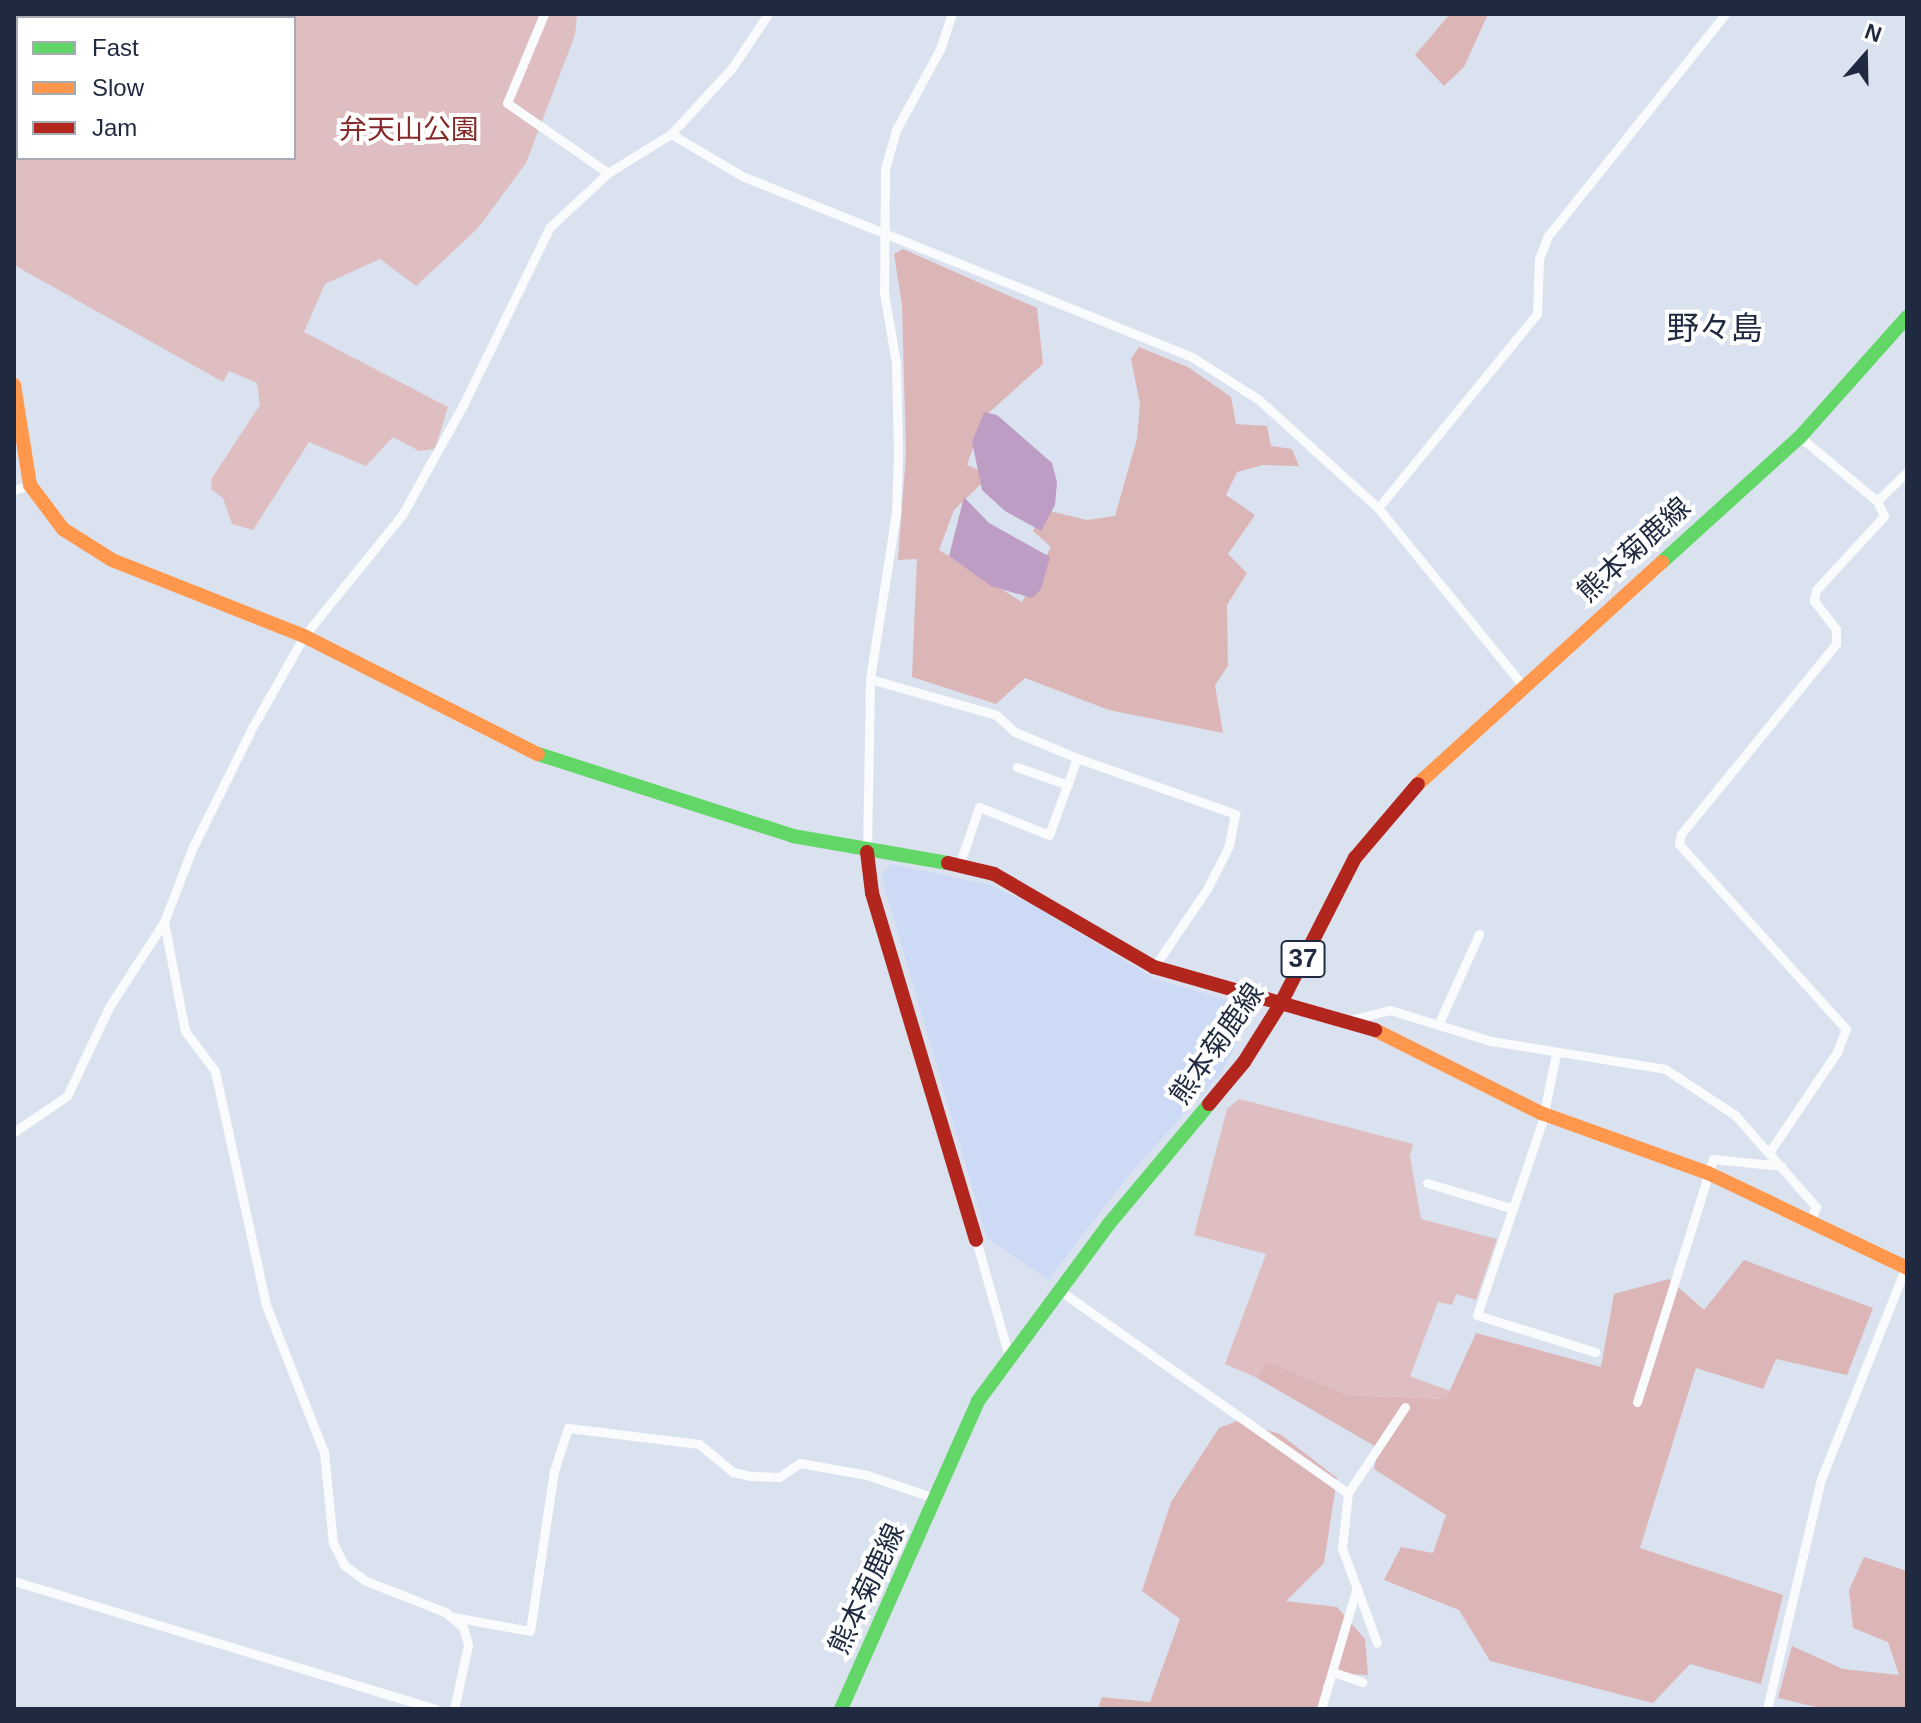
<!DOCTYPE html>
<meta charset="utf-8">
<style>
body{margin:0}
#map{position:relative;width:1921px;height:1723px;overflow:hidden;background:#dbe2ef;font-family:Arial,"Noto Sans JP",sans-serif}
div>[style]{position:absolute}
.built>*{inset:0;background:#cddaf6}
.green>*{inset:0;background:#debec1}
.forest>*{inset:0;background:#dcb5b7}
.water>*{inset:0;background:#be9dc5}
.street>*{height:9px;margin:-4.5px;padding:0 4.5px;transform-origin:4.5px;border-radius:4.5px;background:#fafbfd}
.fast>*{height:14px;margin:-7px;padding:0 7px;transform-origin:7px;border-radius:7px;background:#63d668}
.slow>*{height:14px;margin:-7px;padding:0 7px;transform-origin:7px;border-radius:7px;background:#ff974d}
.jam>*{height:14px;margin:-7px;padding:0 7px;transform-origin:7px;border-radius:7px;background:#b3261e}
span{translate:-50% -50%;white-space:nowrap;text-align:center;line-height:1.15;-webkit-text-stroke:8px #fff;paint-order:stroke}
.shield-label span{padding:2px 6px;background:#fff;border:2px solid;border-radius:6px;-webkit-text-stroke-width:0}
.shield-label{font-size:26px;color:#1f2a40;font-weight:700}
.park-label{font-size:28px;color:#852a28}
.street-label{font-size:28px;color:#1f2a40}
.quarter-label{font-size:32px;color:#1f2a40}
.frame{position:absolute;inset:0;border:16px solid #1f2a40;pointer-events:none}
.legend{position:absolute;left:16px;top:16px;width:280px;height:144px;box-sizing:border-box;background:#fff;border:2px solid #a5aab3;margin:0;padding:10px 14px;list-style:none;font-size:24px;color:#1f2a40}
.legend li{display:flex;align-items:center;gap:16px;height:40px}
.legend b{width:40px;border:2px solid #a5aab3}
.north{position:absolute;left:1825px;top:16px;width:80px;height:80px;-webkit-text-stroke:6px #fff;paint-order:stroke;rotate:20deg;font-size:22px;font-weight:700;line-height:32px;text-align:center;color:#1f2a40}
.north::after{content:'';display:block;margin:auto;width:28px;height:36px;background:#1f2a40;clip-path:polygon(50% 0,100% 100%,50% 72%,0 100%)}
</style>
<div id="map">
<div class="built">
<i style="clip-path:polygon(892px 864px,990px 885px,1031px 904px,1155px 979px,1232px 1001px,1249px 1020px,1221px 1073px,1128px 1176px,1048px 1280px,987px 1238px,881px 875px)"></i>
</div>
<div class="green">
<i style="clip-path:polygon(evenodd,14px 14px,577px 14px,575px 35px,526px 163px,478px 228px,416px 286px,380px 259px,325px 284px,304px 332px,448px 407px,435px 449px,419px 451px,393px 437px,366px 466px,309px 442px,253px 530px,232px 524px,223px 498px,211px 489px,212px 478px,260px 405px,257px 383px,229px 371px,223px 382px,14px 265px,14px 14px,18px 18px,294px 18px,294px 158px,18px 158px,18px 18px)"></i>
<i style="clip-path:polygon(1239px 1099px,1413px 1144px,1410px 1156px,1421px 1219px,1497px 1239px,1476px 1300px,1456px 1294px,1452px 1305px,1438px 1302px,1410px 1376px,1450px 1391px,1446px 1399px,1347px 1395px,1267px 1362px,1257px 1378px,1225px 1364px,1266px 1254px,1194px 1235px,1227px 1109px)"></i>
</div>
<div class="forest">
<i style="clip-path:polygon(1450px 14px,1488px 14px,1464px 67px,1444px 86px,1415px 55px)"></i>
<i style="clip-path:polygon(903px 249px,1037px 308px,1043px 364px,984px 417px,967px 465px,983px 472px,982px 483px,954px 510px,939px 550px,1022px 602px,1051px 547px,1033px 531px,1045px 510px,1087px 520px,1115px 516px,1137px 439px,1140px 404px,1131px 359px,1139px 347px,1188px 367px,1231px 397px,1236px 424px,1267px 426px,1271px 446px,1292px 449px,1299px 466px,1263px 465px,1237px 472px,1226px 495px,1255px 515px,1228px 554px,1247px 573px,1227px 605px,1228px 666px,1215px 685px,1223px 733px,1109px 710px,1025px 678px,996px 704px,912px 677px,917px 559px,898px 560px,906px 454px,902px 305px,894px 254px)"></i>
<i style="clip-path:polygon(1744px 1260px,1873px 1308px,1847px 1375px,1776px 1359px,1763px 1389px,1696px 1368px,1640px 1548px,1783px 1595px,1761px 1684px,1690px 1664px,1653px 1703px,1490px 1661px,1459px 1610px,1384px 1580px,1401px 1547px,1433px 1553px,1446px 1515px,1374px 1469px,1378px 1448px,1257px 1378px,1266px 1361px,1347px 1395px,1446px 1399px,1476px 1333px,1601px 1367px,1614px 1294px,1669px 1279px,1704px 1310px)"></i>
<i style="clip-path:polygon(1237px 1421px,1280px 1434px,1337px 1478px,1324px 1563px,1286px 1601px,1337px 1607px,1365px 1639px,1368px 1675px,1334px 1673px,1323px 1685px,1323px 1709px,1098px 1709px,1102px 1697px,1150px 1702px,1180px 1619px,1142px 1591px,1171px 1502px,1219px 1428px)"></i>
<i style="clip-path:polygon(1864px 1557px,1907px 1571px,1907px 1709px,1824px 1709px,1778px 1698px,1792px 1646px,1843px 1669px,1899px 1675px,1888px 1642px,1853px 1628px,1849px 1590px)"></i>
</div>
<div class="water">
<i style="clip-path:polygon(984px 412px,997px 415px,1052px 463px,1057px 482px,1055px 505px,1041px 531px,1005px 511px,982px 490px,972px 442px)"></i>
<i style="clip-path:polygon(964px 497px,989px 523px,1050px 557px,1041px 589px,1032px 598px,991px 586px,949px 556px)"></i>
</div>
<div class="street">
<i style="left:544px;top:14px;width:96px;rotate:112.6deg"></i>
<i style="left:507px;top:103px;width:123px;rotate:34.7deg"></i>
<i style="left:671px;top:134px;width:82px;rotate:30.6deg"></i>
<i style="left:742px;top:176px;width:485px;rotate:21.9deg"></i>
<i style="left:1192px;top:357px;width:78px;rotate:32.5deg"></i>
<i style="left:1258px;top:399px;width:162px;rotate:42.2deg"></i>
<i style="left:14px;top:490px;width:17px;rotate:-17deg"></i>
<i style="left:1877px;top:501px;width:42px;rotate:-44deg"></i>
<i style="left:870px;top:679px;width:131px;rotate:15.9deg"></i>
<i style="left:996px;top:715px;width:25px;rotate:42deg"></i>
<i style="left:1015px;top:732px;width:67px;rotate:22.8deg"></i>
<i style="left:1077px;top:758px;width:168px;rotate:19.5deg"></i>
<i style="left:1235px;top:814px;width:33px;rotate:101deg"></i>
<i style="left:1229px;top:846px;width:48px;rotate:117.1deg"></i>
<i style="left:1207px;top:889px;width:94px;rotate:124.2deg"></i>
<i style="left:1524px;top:687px;width:231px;rotate:-129.2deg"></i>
<i style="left:1378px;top:508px;width:251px;rotate:-50.7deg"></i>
<i style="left:1537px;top:314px;width:55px;rotate:-87.9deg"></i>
<i style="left:1539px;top:259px;width:25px;rotate:-69deg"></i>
<i style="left:1548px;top:236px;width:284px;rotate:-51.4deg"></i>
<i style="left:1017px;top:767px;width:54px;rotate:19.4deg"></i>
<i style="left:867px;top:852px;width:173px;rotate:-89deg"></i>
<i style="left:870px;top:679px;width:168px;rotate:-81.1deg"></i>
<i style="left:896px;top:513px;width:57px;rotate:-88deg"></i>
<i style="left:898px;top:456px;width:93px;rotate:-91.2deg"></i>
<i style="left:896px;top:363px;width:71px;rotate:-99.7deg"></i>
<i style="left:884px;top:293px;width:124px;rotate:-89.5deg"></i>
<i style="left:885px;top:169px;width:41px;rotate:-74.2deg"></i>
<i style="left:896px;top:130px;width:94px;rotate:-61.5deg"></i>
<i style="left:941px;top:47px;width:35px;rotate:-72deg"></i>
<i style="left:960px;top:863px;width:59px;rotate:-71.3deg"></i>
<i style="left:979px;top:807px;width:75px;rotate:21.8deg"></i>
<i style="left:1049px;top:835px;width:82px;rotate:-70deg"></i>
<i style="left:164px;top:922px;width:111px;rotate:79.1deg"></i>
<i style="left:185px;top:1031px;width:50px;rotate:53.1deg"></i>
<i style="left:215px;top:1071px;width:239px;rotate:77.7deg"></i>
<i style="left:266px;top:1305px;width:158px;rotate:68.5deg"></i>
<i style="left:324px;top:1452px;width:91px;rotate:84.4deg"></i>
<i style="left:333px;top:1543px;width:25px;rotate:63deg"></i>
<i style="left:344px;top:1565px;width:27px;rotate:36deg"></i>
<i style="left:366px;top:1581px;width:85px;rotate:21.4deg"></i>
<i style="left:445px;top:1612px;width:23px;rotate:40deg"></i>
<i style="left:463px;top:1627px;width:19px;rotate:74deg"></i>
<i style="left:468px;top:1645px;width:66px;rotate:102.3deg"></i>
<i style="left:1350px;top:1020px;width:41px;rotate:-14deg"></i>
<i style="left:1390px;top:1010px;width:106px;rotate:17.1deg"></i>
<i style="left:1491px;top:1041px;width:176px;rotate:9.1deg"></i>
<i style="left:1665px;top:1069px;width:84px;rotate:33.3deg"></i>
<i style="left:1735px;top:1115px;width:123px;rotate:48.6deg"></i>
<i style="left:1816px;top:1207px;width:15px;rotate:113deg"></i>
<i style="left:1438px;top:1025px;width:100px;rotate:-65.7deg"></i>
<i style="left:1556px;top:1054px;width:69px;rotate:101.6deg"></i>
<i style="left:1542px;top:1122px;width:204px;rotate:108.6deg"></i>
<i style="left:1477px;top:1315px;width:124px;rotate:17.4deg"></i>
<i style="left:14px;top:1132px;width:64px;rotate:-34.2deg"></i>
<i style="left:67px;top:1096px;width:98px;rotate:-64.7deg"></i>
<i style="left:109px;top:1007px;width:101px;rotate:-57.1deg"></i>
<i style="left:164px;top:922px;width:78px;rotate:-69deg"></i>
<i style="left:192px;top:849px;width:135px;rotate:-63.6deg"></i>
<i style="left:252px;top:728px;width:106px;rotate:-60.5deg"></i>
<i style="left:304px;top:636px;width:156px;rotate:-51deg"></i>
<i style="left:402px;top:515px;width:126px;rotate:-61deg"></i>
<i style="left:463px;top:405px;width:198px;rotate:-64deg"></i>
<i style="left:550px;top:227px;width:79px;rotate:-43deg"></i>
<i style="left:608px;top:173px;width:74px;rotate:-31.8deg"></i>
<i style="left:671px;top:134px;width:90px;rotate:-47.3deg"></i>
<i style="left:732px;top:68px;width:65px;rotate:-56.3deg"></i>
<i style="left:1770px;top:1151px;width:120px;rotate:-55.9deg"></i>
<i style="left:1837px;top:1052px;width:25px;rotate:-69deg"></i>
<i style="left:1846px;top:1029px;width:249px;rotate:-132.1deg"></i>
<i style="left:1679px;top:844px;width:10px;rotate:-79deg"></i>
<i style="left:1681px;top:834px;width:245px;rotate:-50.8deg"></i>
<i style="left:1836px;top:644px;width:15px;rotate:-90deg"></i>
<i style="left:1836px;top:629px;width:36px;rotate:-128deg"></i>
<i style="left:1814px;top:601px;width:11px;rotate:-80deg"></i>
<i style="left:1816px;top:590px;width:100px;rotate:-47.4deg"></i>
<i style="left:1884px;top:516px;width:17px;rotate:-115deg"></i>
<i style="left:1877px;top:501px;width:100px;rotate:-140.3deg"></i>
<i style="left:1427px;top:1183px;width:88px;rotate:16.6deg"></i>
<i style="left:976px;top:1240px;width:122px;rotate:74.2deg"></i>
<i style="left:1059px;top:1290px;width:353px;rotate:35.1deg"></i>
<i style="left:1348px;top:1493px;width:55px;rotate:96.2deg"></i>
<i style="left:1342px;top:1548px;width:101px;rotate:69.8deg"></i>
<i style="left:1637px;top:1402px;width:255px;rotate:-72.6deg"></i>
<i style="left:1713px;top:1159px;width:69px;rotate:5.8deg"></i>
<i style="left:1348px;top:1493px;width:103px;rotate:-56.5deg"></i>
<i style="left:14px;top:1581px;width:440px;rotate:16.9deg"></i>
<i style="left:453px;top:1617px;width:78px;rotate:10.3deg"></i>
<i style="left:530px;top:1631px;width:162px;rotate:-81.5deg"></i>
<i style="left:554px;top:1471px;width:45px;rotate:-72deg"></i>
<i style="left:568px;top:1428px;width:132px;rotate:7deg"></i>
<i style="left:699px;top:1444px;width:44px;rotate:39.5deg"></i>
<i style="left:733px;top:1472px;width:18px;rotate:13deg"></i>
<i style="left:751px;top:1476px;width:28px;rotate:2deg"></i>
<i style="left:779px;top:1477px;width:25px;rotate:-34deg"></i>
<i style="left:800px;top:1463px;width:68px;rotate:10.2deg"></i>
<i style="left:867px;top:1475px;width:74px;rotate:18.9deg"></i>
<i style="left:1333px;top:1672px;width:31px;rotate:19deg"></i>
<i style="left:1321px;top:1709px;width:127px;rotate:-73.6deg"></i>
<i style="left:1767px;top:1709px;width:236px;rotate:-76.8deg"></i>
<i style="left:1821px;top:1479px;width:228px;rotate:-68.2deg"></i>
</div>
<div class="fast">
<i style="left:1662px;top:562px;width:186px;rotate:-42.2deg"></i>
<i style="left:1800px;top:437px;width:161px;rotate:-48.3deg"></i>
<i style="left:538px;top:754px;width:268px;rotate:17.8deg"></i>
<i style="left:793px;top:836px;width:157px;rotate:9.9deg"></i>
<i style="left:841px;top:1709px;width:337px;rotate:-66deg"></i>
<i style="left:978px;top:1401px;width:219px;rotate:-53.5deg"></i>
<i style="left:1108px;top:1225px;width:158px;rotate:-50.1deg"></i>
</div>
<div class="slow">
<i style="left:14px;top:385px;width:101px;rotate:80.9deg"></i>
<i style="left:30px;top:485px;width:55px;rotate:53.1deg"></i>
<i style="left:63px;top:529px;width:58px;rotate:32.3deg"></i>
<i style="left:112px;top:560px;width:206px;rotate:21.6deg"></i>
<i style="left:304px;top:636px;width:262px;rotate:26.8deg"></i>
<i style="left:1418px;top:784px;width:330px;rotate:-42.3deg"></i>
<i style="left:1375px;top:1030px;width:186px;rotate:26.6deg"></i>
<i style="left:1541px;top:1113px;width:177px;rotate:19.8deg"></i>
<i style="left:1708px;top:1173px;width:221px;rotate:25.5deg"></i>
</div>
<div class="jam">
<i style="left:867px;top:852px;width:41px;rotate:83deg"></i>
<i style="left:872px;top:893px;width:362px;rotate:73.3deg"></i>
<i style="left:948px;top:863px;width:47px;rotate:13.4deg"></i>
<i style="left:994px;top:874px;width:185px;rotate:30.2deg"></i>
<i style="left:1154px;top:967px;width:230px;rotate:15.9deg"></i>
<i style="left:1209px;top:1104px;width:55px;rotate:-50.2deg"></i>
<i style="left:1244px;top:1062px;width:70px;rotate:-57.9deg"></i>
<i style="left:1281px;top:1003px;width:163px;rotate:-63deg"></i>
<i style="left:1355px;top:858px;width:97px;rotate:-49.6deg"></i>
</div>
<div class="shield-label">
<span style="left:1303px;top:959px">37</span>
</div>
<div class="park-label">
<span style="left:409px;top:130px">弁天山公園</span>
</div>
<div class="street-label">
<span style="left:1634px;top:550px;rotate:-42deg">熊本菊鹿線</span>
<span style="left:1217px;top:1044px;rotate:-55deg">熊本菊鹿線</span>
<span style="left:867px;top:1589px;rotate:-65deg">熊本菊鹿線</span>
</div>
<div class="quarter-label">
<span style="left:1715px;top:328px">野々島</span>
</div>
<div class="frame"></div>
<ul class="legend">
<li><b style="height:10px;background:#63d668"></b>Fast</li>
<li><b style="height:10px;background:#ff974d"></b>Slow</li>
<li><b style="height:10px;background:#b3261e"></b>Jam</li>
</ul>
<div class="north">N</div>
</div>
